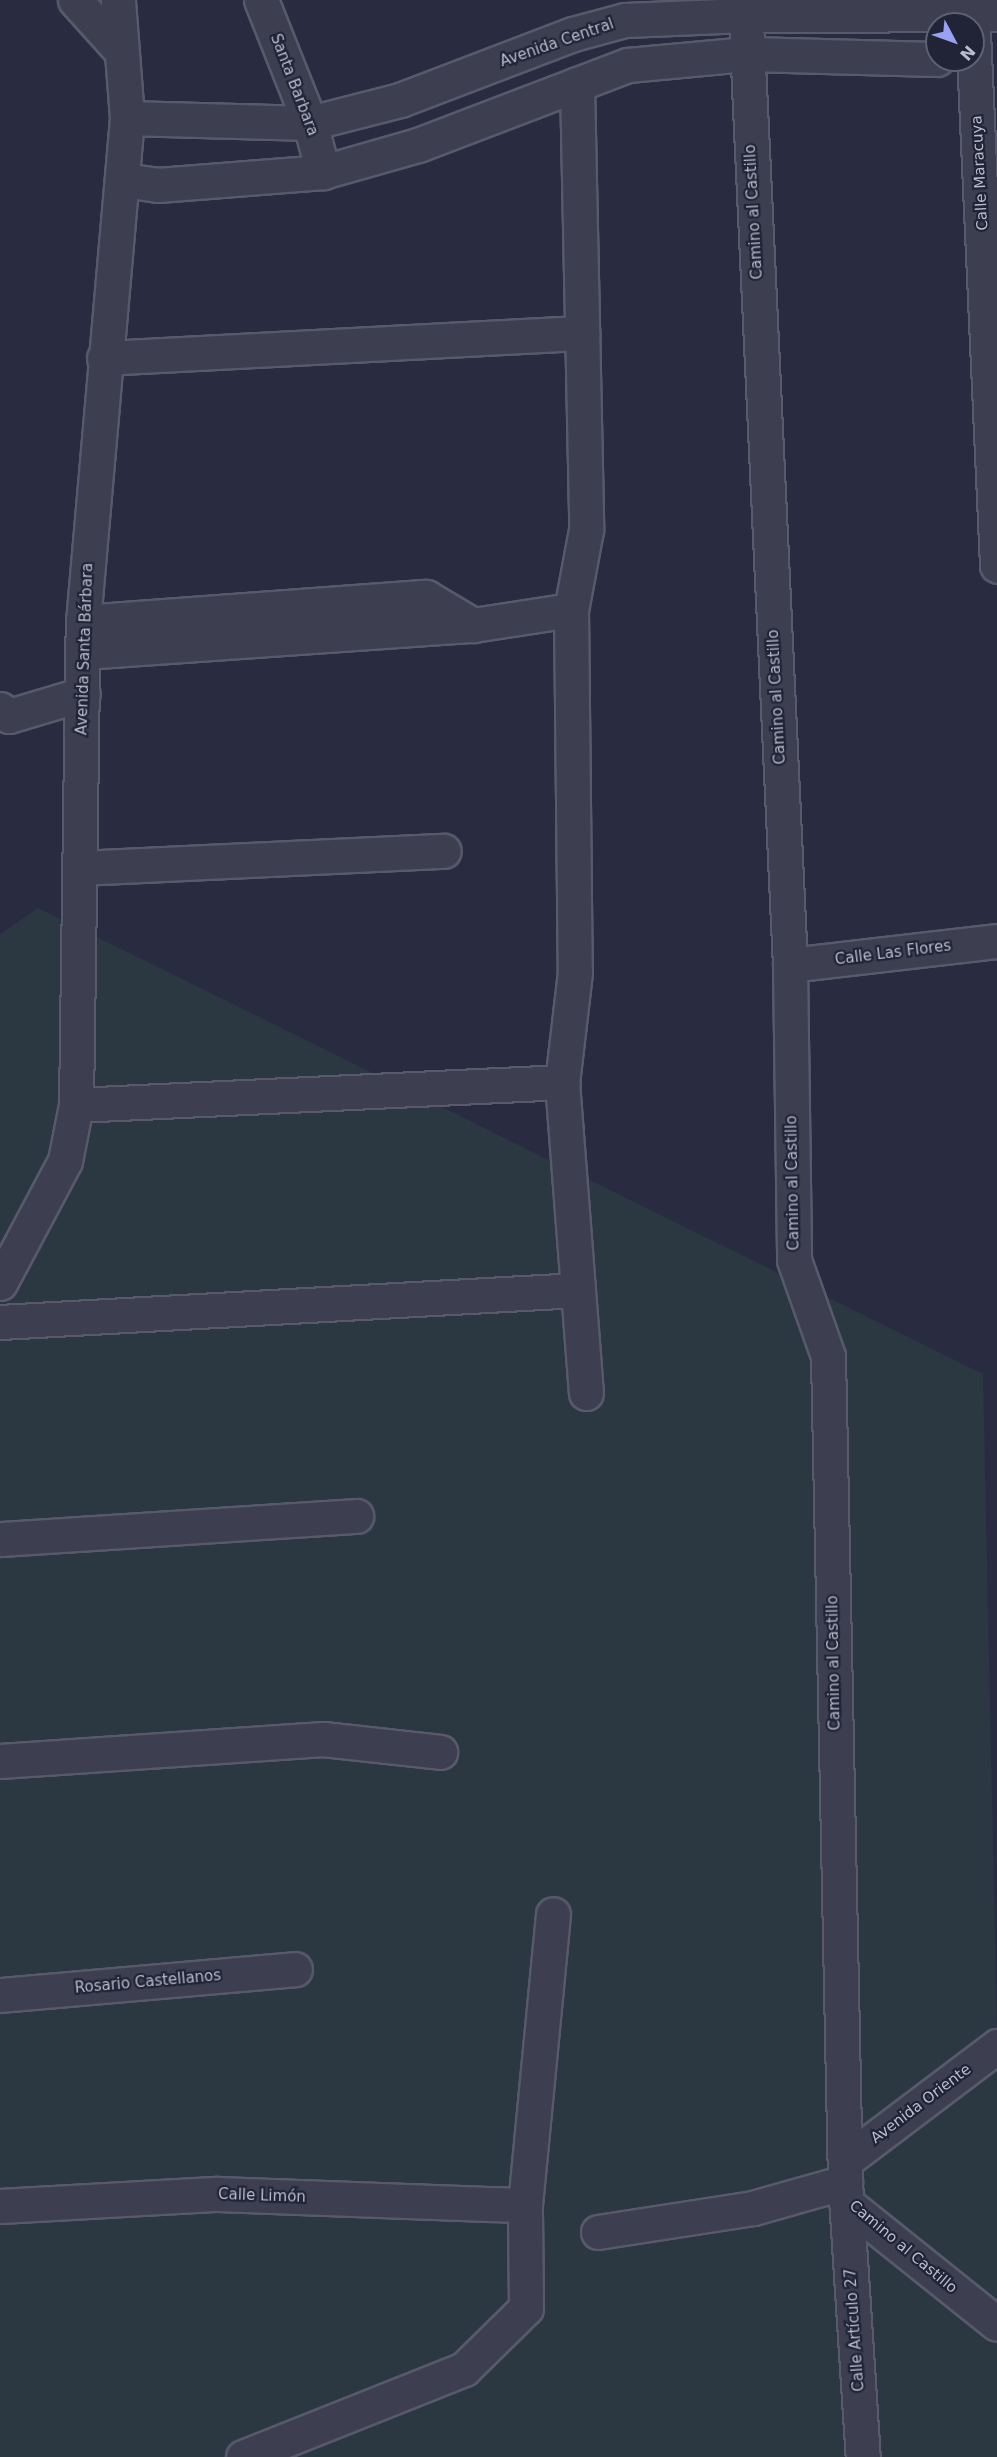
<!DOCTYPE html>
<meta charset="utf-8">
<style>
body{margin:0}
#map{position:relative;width:997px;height:2457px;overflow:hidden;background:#292c41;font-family:"DejaVu Sans",sans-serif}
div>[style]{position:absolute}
.green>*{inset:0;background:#2b3842}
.roads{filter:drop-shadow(2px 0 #585a6b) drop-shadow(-2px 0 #585a6b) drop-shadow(0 2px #585a6b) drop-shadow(0 -2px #585a6b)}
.minor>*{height:33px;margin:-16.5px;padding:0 16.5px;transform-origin:16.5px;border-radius:16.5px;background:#3d3f51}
span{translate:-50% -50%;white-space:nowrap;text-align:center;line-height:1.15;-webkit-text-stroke:4.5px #212436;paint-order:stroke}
.street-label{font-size:15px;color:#babbcb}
.north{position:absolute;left:925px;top:12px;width:60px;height:60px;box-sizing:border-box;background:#212436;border:2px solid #5e6072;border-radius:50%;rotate:131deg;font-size:16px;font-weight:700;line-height:24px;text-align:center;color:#babbcb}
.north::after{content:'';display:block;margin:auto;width:21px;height:27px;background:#99a1f1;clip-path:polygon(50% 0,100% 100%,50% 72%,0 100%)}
</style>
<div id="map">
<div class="green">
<i style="clip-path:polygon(38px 908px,983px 1374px,997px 2036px,997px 2457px,0 2457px,0 934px)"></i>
</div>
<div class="roads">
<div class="minor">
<i style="left:75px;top:0;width:67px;rotate:48deg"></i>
<i style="left:261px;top:0;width:132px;rotate:68.3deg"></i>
<i style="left:310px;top:123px;width:51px;rotate:75.1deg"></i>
<i style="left:745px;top:0;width:966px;rotate:87.33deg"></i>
<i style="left:790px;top:965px;width:295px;rotate:89.2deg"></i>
<i style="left:794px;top:1260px;width:102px;rotate:70.5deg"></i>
<i style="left:828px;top:1356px;width:826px;rotate:88.82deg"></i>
<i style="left:845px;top:2182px;width:276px;rotate:86.3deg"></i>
<i style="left:973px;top:32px;width:534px;rotate:87.42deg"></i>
<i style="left:577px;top:84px;width:446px;rotate:88.8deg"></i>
<i style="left:586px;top:530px;width:81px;rotate:100.6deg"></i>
<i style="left:571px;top:610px;width:362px;rotate:89.4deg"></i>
<i style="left:575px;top:972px;width:111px;rotate:96.7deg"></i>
<i style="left:562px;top:1082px;width:312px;rotate:85.6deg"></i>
<i style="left:127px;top:118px;width:183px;rotate:1.6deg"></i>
<i style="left:310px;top:123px;width:93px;rotate:-14.3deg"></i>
<i style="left:400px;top:100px;width:185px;rotate:-20.9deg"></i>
<i style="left:573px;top:34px;width:54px;rotate:-15.1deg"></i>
<i style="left:625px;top:20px;width:121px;rotate:-2.4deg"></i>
<i style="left:746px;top:15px;width:251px;rotate:-0.2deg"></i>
<i style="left:123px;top:180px;width:35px;rotate:8deg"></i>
<i style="left:158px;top:185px;width:166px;rotate:-4.5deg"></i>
<i style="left:323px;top:172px;width:99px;rotate:-15.9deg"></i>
<i style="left:418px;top:145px;width:225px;rotate:-20.9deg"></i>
<i style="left:628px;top:65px;width:120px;rotate:-5.3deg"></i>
<i style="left:747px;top:54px;width:190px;rotate:1.5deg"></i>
<i style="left:104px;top:358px;width:479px;rotate:-3deg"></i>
<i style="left:83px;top:622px;width:344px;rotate:-4.2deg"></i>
<i style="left:426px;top:597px;width:55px;rotate:30.8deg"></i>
<i style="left:83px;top:652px;width:391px;rotate:-4deg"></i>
<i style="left:473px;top:625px;width:99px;rotate:-8.7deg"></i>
<i style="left:0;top:709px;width:11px;rotate:38deg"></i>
<i style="left:9px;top:716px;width:77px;rotate:-16.6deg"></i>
<i style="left:80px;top:868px;width:364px;rotate:-2.7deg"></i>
<i style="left:790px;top:965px;width:208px;rotate:-6.6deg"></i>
<i style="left:76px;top:1105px;width:487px;rotate:-2.7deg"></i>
<i style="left:0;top:1283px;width:138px;rotate:-62deg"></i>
<i style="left:65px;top:1161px;width:57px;rotate:-78.9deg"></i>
<i style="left:76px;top:1105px;width:483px;rotate:-89.2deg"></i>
<i style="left:83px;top:622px;width:506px;rotate:-85.01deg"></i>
<i style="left:127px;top:118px;width:118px;rotate:-94.4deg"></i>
<i style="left:0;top:1322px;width:579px;rotate:-3.17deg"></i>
<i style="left:0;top:1539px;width:357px;rotate:-3.7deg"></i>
<i style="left:0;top:1761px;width:324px;rotate:-3.9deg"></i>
<i style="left:323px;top:1739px;width:118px;rotate:6.3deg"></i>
<i style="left:0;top:1995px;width:296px;rotate:-5deg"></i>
<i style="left:845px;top:2161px;width:191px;rotate:-37.1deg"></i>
<i style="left:846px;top:2203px;width:193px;rotate:38.7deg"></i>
<i style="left:0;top:2206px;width:218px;rotate:-3.2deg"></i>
<i style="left:218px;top:2194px;width:307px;rotate:2.1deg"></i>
<i style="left:598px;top:2232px;width:157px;rotate:-8.8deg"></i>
<i style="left:753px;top:2208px;width:96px;rotate:-15.8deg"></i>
<i style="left:243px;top:2457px;width:238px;rotate:-21.7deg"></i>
<i style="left:464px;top:2369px;width:87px;rotate:-44.5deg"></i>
<i style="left:526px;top:2308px;width:103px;rotate:-90.6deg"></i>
<i style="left:525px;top:2205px;width:292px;rotate:-84.5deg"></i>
</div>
</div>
<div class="street-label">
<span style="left:557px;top:43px;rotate:-19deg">Avenida Central</span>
<span style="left:294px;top:85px;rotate:69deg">Santa Barbara</span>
<span style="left:980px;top:173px;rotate:-93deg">Calle Maracuya</span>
<span style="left:754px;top:212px;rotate:-93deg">Camino al Castillo</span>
<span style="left:85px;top:649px;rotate:-88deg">Avenida Santa Bárbara</span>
<span style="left:777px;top:697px;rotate:-93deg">Camino al Castillo</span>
<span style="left:893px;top:953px;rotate:-7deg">Calle Las Flores</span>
<span style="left:793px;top:1183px;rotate:-91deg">Camino al Castillo</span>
<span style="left:834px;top:1663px;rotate:-91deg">Camino al Castillo</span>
<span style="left:148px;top:1982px;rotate:-5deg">Rosario Castellanos</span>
<span style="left:921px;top:2104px;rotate:-37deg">Avenida Oriente</span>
<span style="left:262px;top:2196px;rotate:2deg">Calle Limón</span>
<span style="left:903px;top:2247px;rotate:40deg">Camino al Castillo</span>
<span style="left:855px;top:2330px;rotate:-94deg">Calle Artículo 27</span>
</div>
<div class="north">N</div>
</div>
